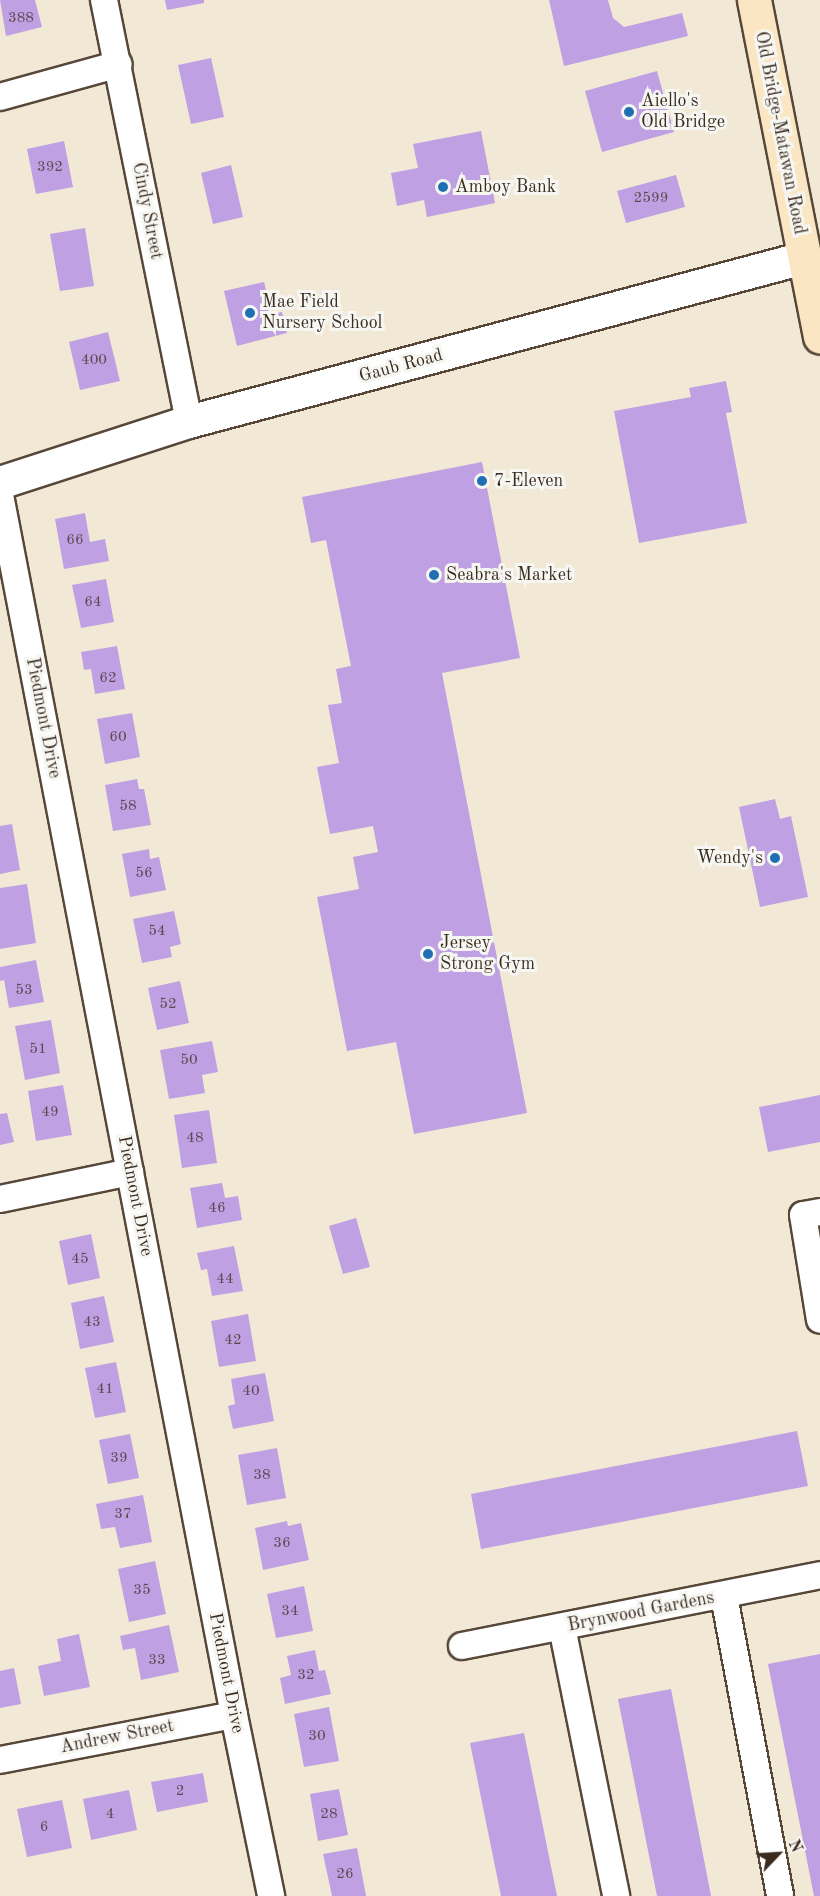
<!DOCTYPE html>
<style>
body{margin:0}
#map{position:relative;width:820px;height:1896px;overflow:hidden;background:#f1e9d5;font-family:"Old Standard TT",serif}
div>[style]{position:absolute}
.building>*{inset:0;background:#bfa0e3}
.roads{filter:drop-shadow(2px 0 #564739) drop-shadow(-2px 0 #564739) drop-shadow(0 2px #564739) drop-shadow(0 -2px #564739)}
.minor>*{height:26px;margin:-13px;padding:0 13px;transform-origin:13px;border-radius:13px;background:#fff}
.tertiary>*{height:32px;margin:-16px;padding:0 16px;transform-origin:16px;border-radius:16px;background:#fff}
.secondary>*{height:33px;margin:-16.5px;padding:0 16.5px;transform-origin:16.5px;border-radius:16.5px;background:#fbe6c4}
.dots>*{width:16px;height:16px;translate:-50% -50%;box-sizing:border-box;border:3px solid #f6f6f2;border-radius:50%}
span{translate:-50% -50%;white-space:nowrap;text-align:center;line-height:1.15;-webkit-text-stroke:6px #f6f6f2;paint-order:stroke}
.number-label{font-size:15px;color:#5c484f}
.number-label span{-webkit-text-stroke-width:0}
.poi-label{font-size:18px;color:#3b2a1e}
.left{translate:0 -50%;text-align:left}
.right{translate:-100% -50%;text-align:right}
.street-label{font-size:18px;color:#3b2a1e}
.north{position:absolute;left:748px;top:1824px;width:60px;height:60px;-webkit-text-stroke:4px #f6f6f2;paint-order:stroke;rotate:65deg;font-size:16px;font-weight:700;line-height:24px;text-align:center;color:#3b2a1e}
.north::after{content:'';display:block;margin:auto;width:21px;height:27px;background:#3b2a1e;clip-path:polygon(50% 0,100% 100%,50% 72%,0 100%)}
</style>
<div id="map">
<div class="building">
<i style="clip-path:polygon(0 0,35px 0,42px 27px,6px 36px)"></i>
<i style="clip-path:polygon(165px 0,204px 0,204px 3px,167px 10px)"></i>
<i style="clip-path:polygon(549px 0,608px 0,613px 18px,624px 27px,682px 13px,688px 36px,564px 66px)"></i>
<i style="clip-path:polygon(211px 58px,224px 117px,191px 124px,178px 65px)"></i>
<i style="clip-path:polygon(657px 71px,674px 132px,602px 152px,585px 91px)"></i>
<i style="clip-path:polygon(481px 131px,495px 203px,427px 217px,424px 200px,397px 206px,391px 173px,418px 168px,413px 144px)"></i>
<i style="clip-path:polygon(64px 141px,73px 187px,36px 194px,27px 149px)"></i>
<i style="clip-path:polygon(231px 165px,243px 217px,213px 224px,201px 173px)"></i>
<i style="clip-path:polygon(676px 175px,685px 207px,626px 223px,617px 191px)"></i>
<i style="clip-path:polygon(85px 228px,94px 286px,60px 291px,50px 234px)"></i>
<i style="clip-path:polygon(264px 282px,272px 314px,282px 312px,287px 333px,237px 346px,224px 291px)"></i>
<i style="clip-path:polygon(108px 332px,120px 381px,80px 390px,69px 342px)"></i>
<i style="clip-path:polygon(726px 381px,732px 412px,726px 413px,747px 523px,639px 543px,614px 411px,691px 397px,689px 388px)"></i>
<i style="clip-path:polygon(482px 462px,520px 658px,442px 673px,527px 1113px,414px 1134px,396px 1042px,347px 1051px,317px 897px,359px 889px,353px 857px,378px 852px,373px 826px,330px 834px,317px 767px,339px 763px,328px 705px,342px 703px,336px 669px,351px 666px,326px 540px,311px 543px,302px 497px)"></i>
<i style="clip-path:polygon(85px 513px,90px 542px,105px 539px,109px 561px,64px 569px,55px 519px)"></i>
<i style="clip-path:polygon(106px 579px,114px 622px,81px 628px,72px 585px)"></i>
<i style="clip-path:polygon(117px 646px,125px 689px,95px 694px,91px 669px,84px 670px,81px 652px)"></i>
<i style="clip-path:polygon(132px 713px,140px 757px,105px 764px,97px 719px)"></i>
<i style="clip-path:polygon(137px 779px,139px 789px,144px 789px,151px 825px,113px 831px,105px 785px)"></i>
<i style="clip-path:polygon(775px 799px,780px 819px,791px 816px,808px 897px,760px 907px,739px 807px)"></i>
<i style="clip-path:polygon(12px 824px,20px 870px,0 874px,0 826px)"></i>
<i style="clip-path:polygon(149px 849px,150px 859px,159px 857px,166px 890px,130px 897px,122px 854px)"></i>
<i style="clip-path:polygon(27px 884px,36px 943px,0 949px,0 888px)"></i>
<i style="clip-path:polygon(174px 911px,181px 944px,170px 947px,172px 957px,142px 963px,133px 919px)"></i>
<i style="clip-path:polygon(36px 960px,44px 1002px,9px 1008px,4px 980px,0 981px,0 967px)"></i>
<i style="clip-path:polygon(180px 981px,189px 1023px,157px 1030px,148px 988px)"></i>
<i style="clip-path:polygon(51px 1020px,60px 1073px,25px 1080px,15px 1026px)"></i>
<i style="clip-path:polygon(212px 1041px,218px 1072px,202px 1075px,205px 1093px,169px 1099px,160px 1050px)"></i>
<i style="clip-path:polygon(63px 1085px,72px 1135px,36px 1141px,28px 1091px)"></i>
<i style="clip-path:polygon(820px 1095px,820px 1142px,768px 1152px,759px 1107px)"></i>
<i style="clip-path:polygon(209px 1110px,217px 1163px,182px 1168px,174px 1115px)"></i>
<i style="clip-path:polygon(7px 1113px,14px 1142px,0 1145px,0 1114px)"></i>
<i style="clip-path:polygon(222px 1183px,225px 1198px,238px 1196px,242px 1220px,197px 1228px,190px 1188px)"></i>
<i style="clip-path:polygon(356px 1218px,370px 1267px,343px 1274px,329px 1226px)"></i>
<i style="clip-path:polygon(91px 1234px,100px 1278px,68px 1285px,59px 1241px)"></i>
<i style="clip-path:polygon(234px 1246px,243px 1291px,212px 1296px,207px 1269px,201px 1270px,197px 1253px)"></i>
<i style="clip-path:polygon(104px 1296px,114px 1342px,80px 1349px,71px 1303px)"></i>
<i style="clip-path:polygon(248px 1314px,256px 1361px,219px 1367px,211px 1321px)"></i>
<i style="clip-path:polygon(116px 1362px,126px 1412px,95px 1418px,85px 1368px)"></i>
<i style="clip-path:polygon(265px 1373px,274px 1421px,233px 1429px,228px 1406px,235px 1404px,231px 1379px)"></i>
<i style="clip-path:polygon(797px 1431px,808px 1486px,481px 1549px,471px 1494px)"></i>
<i style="clip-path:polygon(130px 1434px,139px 1478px,108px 1484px,99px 1440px)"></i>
<i style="clip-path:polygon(277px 1448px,286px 1498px,247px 1505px,238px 1455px)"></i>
<i style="clip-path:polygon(143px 1495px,152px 1542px,120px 1548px,115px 1527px,101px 1529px,96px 1504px)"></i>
<i style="clip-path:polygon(287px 1521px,288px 1526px,301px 1523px,309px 1560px,263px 1570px,255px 1528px)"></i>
<i style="clip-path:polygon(155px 1561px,166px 1614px,129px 1622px,118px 1569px)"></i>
<i style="clip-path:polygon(304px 1586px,313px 1631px,276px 1638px,267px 1594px)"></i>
<i style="clip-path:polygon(169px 1625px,179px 1672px,141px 1680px,135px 1648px,123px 1650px,120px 1636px)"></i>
<i style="clip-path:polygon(79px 1634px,90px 1687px,44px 1696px,38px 1666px,61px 1661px,57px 1639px)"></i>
<i style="clip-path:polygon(315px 1650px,319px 1671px,325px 1670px,331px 1694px,285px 1704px,280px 1678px,291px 1675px,287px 1656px)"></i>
<i style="clip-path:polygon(820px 1654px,820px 1896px,814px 1896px,768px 1664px)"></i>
<i style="clip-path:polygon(14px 1668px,21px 1704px,0 1708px,0 1671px)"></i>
<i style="clip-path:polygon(671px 1689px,711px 1896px,657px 1896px,618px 1699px)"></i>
<i style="clip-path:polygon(329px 1707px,339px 1761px,304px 1767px,294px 1714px)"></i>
<i style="clip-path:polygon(524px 1733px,557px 1896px,501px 1896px,470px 1743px)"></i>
<i style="clip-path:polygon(203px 1773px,208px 1802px,157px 1812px,151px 1782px)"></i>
<i style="clip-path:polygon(339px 1789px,348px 1835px,318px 1841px,310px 1794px)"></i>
<i style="clip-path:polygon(129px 1790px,137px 1830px,91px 1840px,83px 1799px)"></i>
<i style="clip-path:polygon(62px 1800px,72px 1848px,27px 1857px,17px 1809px)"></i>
<i style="clip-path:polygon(357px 1848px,366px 1896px,332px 1896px,323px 1854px)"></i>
</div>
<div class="roads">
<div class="minor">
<i style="left:104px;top:0;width:430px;rotate:78.6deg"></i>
<i style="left:0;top:97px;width:123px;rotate:-15.5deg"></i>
<i style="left:0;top:495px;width:1242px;rotate:79.14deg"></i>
<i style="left:234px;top:1715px;width:185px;rotate:78.4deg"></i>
<i style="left:0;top:1199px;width:133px;rotate:-11.7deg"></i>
<i style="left:820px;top:1212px;width:17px;rotate:170deg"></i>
<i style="left:803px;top:1215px;width:106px;rotate:80.8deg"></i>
<i style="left:724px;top:1596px;width:305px;rotate:79.4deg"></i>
<i style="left:562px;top:1627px;width:274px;rotate:78.6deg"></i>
<i style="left:462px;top:1646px;width:365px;rotate:-11.2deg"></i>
<i style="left:0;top:1760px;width:238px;rotate:-10.9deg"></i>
</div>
<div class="tertiary">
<i style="left:0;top:483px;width:199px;rotate:-17.9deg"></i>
<i style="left:189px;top:422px;width:636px;rotate:-14.93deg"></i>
</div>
<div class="secondary">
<i style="left:754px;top:0;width:343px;rotate:78.9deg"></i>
</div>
</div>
<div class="dots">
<i style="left:629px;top:112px;background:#1f6fb2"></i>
<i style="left:443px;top:187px;background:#1f6fb2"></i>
<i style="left:250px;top:313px;background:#1f6fb2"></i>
<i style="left:482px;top:481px;background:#1f6fb2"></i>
<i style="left:434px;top:575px;background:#1f6fb2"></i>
<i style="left:775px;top:858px;background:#1f6fb2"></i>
<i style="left:428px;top:954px;background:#1f6fb2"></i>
</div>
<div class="number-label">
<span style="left:21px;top:19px">388</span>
<span style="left:50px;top:168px">392</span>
<span style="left:651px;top:199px">2599</span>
<span style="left:94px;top:361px">400</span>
<span style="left:75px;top:541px">66</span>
<span style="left:93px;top:603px">64</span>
<span style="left:108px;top:679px">62</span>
<span style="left:118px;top:738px">60</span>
<span style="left:128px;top:807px">58</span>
<span style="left:144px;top:874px">56</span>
<span style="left:157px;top:932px">54</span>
<span style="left:24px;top:991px">53</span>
<span style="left:168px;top:1005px">52</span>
<span style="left:38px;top:1050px">51</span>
<span style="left:189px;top:1061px">50</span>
<span style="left:50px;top:1113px">49</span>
<span style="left:195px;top:1139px">48</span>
<span style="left:217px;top:1209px">46</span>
<span style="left:80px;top:1260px">45</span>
<span style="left:225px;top:1280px">44</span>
<span style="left:92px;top:1323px">43</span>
<span style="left:233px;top:1341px">42</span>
<span style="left:105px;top:1390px">41</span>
<span style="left:251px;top:1392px">40</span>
<span style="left:119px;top:1459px">39</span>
<span style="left:262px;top:1476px">38</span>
<span style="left:123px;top:1515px">37</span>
<span style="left:282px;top:1544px">36</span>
<span style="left:142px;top:1591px">35</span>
<span style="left:290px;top:1612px">34</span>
<span style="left:157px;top:1661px">33</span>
<span style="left:306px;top:1676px">32</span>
<span style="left:317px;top:1737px">30</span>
<span style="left:180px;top:1792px">2</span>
<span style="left:110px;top:1815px">4</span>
<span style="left:329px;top:1815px">28</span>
<span style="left:44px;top:1828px">6</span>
<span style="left:345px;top:1875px">26</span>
</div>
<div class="poi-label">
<span class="left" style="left:641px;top:112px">Aiello's<br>Old Bridge</span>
<span class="left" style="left:455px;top:187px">Amboy Bank</span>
<span class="left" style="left:262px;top:313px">Mae Field<br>Nursery School</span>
<span class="left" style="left:494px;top:481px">7-Eleven</span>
<span class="left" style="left:446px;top:575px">Seabra's Market</span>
<span class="right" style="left:763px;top:858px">Wendy's</span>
<span class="left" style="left:440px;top:954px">Jersey<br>Strong Gym</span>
</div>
<div class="street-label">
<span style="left:780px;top:133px;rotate:79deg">Old Bridge-Matawan Road</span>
<span style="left:147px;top:211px;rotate:79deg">Cindy Street</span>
<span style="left:401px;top:366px;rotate:-15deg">Gaub Road</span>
<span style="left:43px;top:718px;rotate:79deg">Piedmont Drive</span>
<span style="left:135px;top:1196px;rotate:79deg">Piedmont Drive</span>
<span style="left:641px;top:1612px;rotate:-11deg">Brynwood Gardens</span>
<span style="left:226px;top:1673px;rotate:79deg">Piedmont Drive</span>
<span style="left:117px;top:1737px;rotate:-11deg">Andrew Street</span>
</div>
<div class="north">N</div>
</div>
